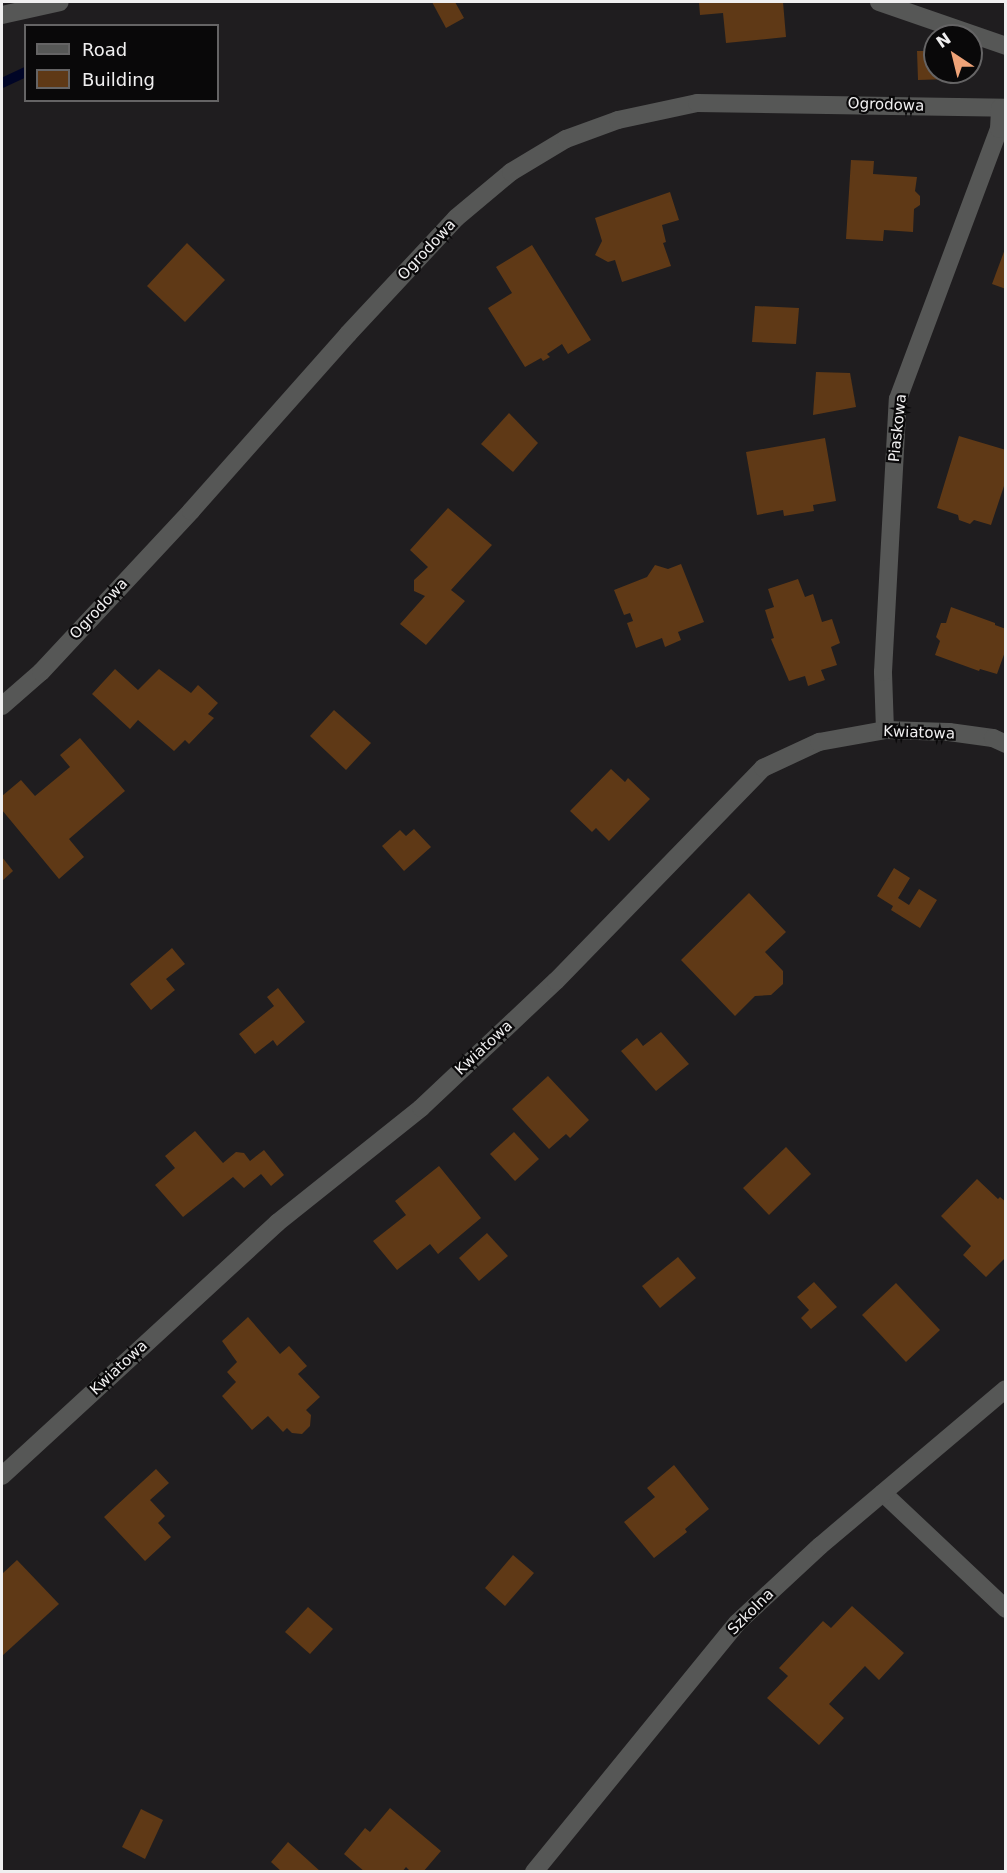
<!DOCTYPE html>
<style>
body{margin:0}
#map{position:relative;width:1007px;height:1873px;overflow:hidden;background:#1f1d1f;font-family:"DejaVu Sans",sans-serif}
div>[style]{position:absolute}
.stream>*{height:10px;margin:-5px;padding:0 5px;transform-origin:5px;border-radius:5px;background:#000526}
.building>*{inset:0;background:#5f3916}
.minor>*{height:18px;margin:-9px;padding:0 9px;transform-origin:9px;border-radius:9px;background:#565756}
span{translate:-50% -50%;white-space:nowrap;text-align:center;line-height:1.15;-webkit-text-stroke:4.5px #090809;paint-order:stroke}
.street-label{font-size:15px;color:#f0eff0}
.frame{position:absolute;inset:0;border:3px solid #f0eff0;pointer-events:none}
.legend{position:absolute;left:24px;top:24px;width:195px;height:78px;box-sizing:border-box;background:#090809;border:2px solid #656465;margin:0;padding:8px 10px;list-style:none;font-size:18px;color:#f0eff0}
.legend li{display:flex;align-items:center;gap:12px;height:30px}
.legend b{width:30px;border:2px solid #656465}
.north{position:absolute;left:923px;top:24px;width:60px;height:60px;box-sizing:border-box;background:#090809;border:2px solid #656465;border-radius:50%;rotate:325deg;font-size:16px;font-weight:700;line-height:24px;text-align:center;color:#f0eff0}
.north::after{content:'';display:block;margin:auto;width:21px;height:27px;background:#efa378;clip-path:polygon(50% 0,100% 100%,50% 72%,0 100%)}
</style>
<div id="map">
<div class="stream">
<i style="left:2px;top:83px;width:26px;rotate:-25deg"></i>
</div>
<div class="building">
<i style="clip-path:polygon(432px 2px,455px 2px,464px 18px,446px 28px)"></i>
<i style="clip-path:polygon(699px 2px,783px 2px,786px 37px,726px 43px,723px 13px,700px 15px)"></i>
<i style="clip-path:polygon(917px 51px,935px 51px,935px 72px,949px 72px,949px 79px,918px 80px)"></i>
<i style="clip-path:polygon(851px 160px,874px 161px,873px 174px,917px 177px,915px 191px,920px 196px,920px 205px,914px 209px,913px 232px,884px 230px,883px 241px,846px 239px)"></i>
<i style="clip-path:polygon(670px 192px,679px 220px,662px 225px,666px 242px,663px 243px,671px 266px,622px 282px,615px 260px,608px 262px,595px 255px,602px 241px,595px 218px)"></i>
<i style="clip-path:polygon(187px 243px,225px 280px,185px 322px,147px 286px)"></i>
<i style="clip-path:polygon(532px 245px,591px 340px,568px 354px,562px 344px,547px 354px,550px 357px,543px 361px,541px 358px,525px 367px,488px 308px,512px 293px,496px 267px)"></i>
<i style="clip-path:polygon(1005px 249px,1006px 249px,1006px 289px,992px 284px)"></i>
<i style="clip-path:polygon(755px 306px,799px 308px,796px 344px,752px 342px)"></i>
<i style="clip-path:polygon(816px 372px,850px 373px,856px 407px,813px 415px)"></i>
<i style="clip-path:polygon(509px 413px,538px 443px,513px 472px,481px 444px)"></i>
<i style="clip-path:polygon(959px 436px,1006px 450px,1006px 480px,991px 525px,974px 520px,970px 524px,959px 520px,958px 515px,937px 508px)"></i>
<i style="clip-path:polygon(825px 438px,836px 501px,813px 505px,814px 511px,784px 516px,783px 510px,757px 515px,746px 452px)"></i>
<i style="clip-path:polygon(448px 508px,492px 545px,451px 590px,465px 601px,426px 645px,400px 624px,425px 596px,414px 591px,414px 580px,428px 567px,410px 550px)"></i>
<i style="clip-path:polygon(681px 564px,704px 622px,678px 632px,681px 640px,665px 647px,662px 638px,636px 648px,627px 623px,633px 621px,630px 613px,624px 615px,614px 590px,647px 577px,655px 565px,668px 569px)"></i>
<i style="clip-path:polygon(798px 579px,805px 597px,813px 594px,822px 622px,832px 619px,840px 643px,831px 647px,837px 665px,821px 670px,825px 680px,808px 686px,805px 676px,789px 681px,771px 639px,774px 638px,765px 610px,774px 607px,768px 589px)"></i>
<i style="clip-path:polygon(951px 607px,995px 623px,995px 625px,1006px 629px,1006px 649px,997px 674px,980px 669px,979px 671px,935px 655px,940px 641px,936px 637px,941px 623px,946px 623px)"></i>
<i style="clip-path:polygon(115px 669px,138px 690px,159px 669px,191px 693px,198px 685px,218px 703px,208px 714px,214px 718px,189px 744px,185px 740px,174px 751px,138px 720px,130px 729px,92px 694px)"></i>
<i style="clip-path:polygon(334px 710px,371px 743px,346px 770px,310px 736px)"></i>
<i style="clip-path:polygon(80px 738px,125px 791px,69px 839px,84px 857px,59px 879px,2px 810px,2px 796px,21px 780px,35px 796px,70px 767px,60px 755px)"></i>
<i style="clip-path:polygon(611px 769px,625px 782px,628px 778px,650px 799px,609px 841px,596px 828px,592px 832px,570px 811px)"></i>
<i style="clip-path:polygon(414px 829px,431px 847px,404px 871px,382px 846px,400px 830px,406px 836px)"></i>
<i style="clip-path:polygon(2px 857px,13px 871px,2px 881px)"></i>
<i style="clip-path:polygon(894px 868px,910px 878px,898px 898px,909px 905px,919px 889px,937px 900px,920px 928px,891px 910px,893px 906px,877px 896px)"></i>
<i style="clip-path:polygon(749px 893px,786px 932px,765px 952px,783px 971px,783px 984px,771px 995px,755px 996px,735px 1016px,681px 960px)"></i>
<i style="clip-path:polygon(172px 948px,185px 964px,166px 979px,175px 990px,151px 1010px,130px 984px)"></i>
<i style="clip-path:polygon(278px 988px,305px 1022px,277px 1046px,273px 1040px,255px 1054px,239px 1034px,274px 1006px,267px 997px)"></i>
<i style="clip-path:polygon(661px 1032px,689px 1064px,656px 1091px,621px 1051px,637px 1038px,643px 1046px)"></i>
<i style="clip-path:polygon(548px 1076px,589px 1120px,570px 1138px,566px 1134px,549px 1149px,512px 1109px)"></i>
<i style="clip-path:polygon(195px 1131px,223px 1163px,236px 1152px,244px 1153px,250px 1161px,264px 1150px,284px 1175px,271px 1186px,261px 1174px,244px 1188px,233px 1177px,183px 1217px,155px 1185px,175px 1168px,165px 1156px)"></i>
<i style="clip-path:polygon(514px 1132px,539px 1159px,515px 1181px,490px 1154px)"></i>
<i style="clip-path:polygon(786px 1147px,811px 1174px,769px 1215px,743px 1188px)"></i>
<i style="clip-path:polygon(439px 1166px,481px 1218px,438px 1254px,430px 1244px,397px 1270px,373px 1241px,406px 1215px,395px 1201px)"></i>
<i style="clip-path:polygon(977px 1179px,998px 1199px,1000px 1197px,1006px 1202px,1006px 1257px,986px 1277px,963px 1255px,971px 1246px,941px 1216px)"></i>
<i style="clip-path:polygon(487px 1233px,508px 1256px,479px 1281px,459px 1258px)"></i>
<i style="clip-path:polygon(678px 1257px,696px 1278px,660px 1308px,642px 1286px)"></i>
<i style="clip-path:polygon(814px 1282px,837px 1307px,811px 1329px,801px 1318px,809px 1310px,797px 1297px)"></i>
<i style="clip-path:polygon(896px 1283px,940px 1330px,906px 1362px,862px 1315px)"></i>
<i style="clip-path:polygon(248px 1317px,280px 1354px,289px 1346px,307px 1366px,298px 1374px,320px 1397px,306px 1410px,311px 1415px,310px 1426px,302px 1434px,292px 1433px,287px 1428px,283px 1432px,268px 1416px,252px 1430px,222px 1396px,236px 1382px,227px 1372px,237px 1362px,222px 1341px)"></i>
<i style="clip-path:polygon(674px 1465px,709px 1509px,685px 1529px,687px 1532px,654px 1558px,624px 1522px,655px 1497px,647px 1488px)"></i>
<i style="clip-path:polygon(156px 1469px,169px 1483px,150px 1500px,165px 1516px,158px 1523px,171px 1537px,145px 1561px,104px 1517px)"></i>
<i style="clip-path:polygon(513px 1555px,534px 1573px,505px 1606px,485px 1588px)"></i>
<i style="clip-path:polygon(17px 1560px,59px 1604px,2px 1656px,2px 1574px)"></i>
<i style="clip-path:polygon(852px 1606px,904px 1653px,879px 1680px,865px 1666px,829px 1704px,844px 1718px,819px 1745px,767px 1698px,788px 1676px,779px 1668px,823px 1621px,831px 1628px)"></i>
<i style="clip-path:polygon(308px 1607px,333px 1629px,310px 1654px,285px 1632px)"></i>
<i style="clip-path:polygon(390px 1808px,441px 1851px,423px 1872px,411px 1872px,406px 1867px,402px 1872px,365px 1872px,344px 1854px,365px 1828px,370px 1832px)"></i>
<i style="clip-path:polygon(141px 1809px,163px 1820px,145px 1859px,122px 1847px)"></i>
<i style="clip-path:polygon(288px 1842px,321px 1872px,282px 1872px,271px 1862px)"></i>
</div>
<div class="minor">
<i style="left:879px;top:2px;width:134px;rotate:19.1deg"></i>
<i style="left:2px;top:15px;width:59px;rotate:-12.6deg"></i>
<i style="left:2px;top:706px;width:52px;rotate:-41.1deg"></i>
<i style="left:41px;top:672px;width:220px;rotate:-47deg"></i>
<i style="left:191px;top:511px;width:237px;rotate:-48.4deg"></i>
<i style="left:348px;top:334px;width:158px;rotate:-47deg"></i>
<i style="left:456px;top:218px;width:72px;rotate:-39.9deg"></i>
<i style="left:511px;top:172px;width:64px;rotate:-31deg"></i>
<i style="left:566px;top:139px;width:55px;rotate:-20.1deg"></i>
<i style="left:618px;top:120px;width:81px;rotate:-12.1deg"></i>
<i style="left:697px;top:103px;width:309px;rotate:0.9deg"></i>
<i style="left:885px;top:730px;width:58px;rotate:-92deg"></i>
<i style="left:883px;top:672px;width:273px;rotate:-86.9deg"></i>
<i style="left:898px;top:399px;width:288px;rotate:-69.5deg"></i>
<i style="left:999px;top:129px;width:21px;rotate:-87deg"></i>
<i style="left:2px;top:1476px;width:374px;rotate:-42.6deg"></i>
<i style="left:277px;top:1223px;width:184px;rotate:-38.6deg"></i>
<i style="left:421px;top:1108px;width:185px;rotate:-43.3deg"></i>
<i style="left:556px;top:981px;width:297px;rotate:-45.8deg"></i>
<i style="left:763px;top:768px;width:62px;rotate:-24.9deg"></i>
<i style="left:819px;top:742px;width:67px;rotate:-10.3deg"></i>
<i style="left:885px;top:730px;width:64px;rotate:1.8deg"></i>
<i style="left:949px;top:732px;width:44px;rotate:7.8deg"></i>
<i style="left:993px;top:738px;width:14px;rotate:25deg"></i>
<i style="left:883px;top:1493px;width:169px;rotate:43.3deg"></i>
<i style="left:534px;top:1872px;width:321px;rotate:-50.8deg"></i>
<i style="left:737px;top:1623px;width:113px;rotate:-42.9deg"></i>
<i style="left:820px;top:1546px;width:243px;rotate:-40.2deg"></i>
</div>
<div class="street-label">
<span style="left:886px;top:105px;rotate:2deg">Ogrodowa</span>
<span style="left:427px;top:250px;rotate:-47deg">Ogrodowa</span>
<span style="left:898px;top:428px;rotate:-84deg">Piaskowa</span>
<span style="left:99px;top:609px;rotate:-47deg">Ogrodowa</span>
<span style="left:919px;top:733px;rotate:2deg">Kwiatowa</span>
<span style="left:484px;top:1048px;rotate:-43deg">Kwiatowa</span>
<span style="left:119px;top:1368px;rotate:-43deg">Kwiatowa</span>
<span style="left:751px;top:1612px;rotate:-45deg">Szkolna</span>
</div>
<div class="frame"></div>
<ul class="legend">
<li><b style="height:8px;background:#565756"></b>Road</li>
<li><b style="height:16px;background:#5f3916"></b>Building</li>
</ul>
<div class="north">N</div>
</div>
